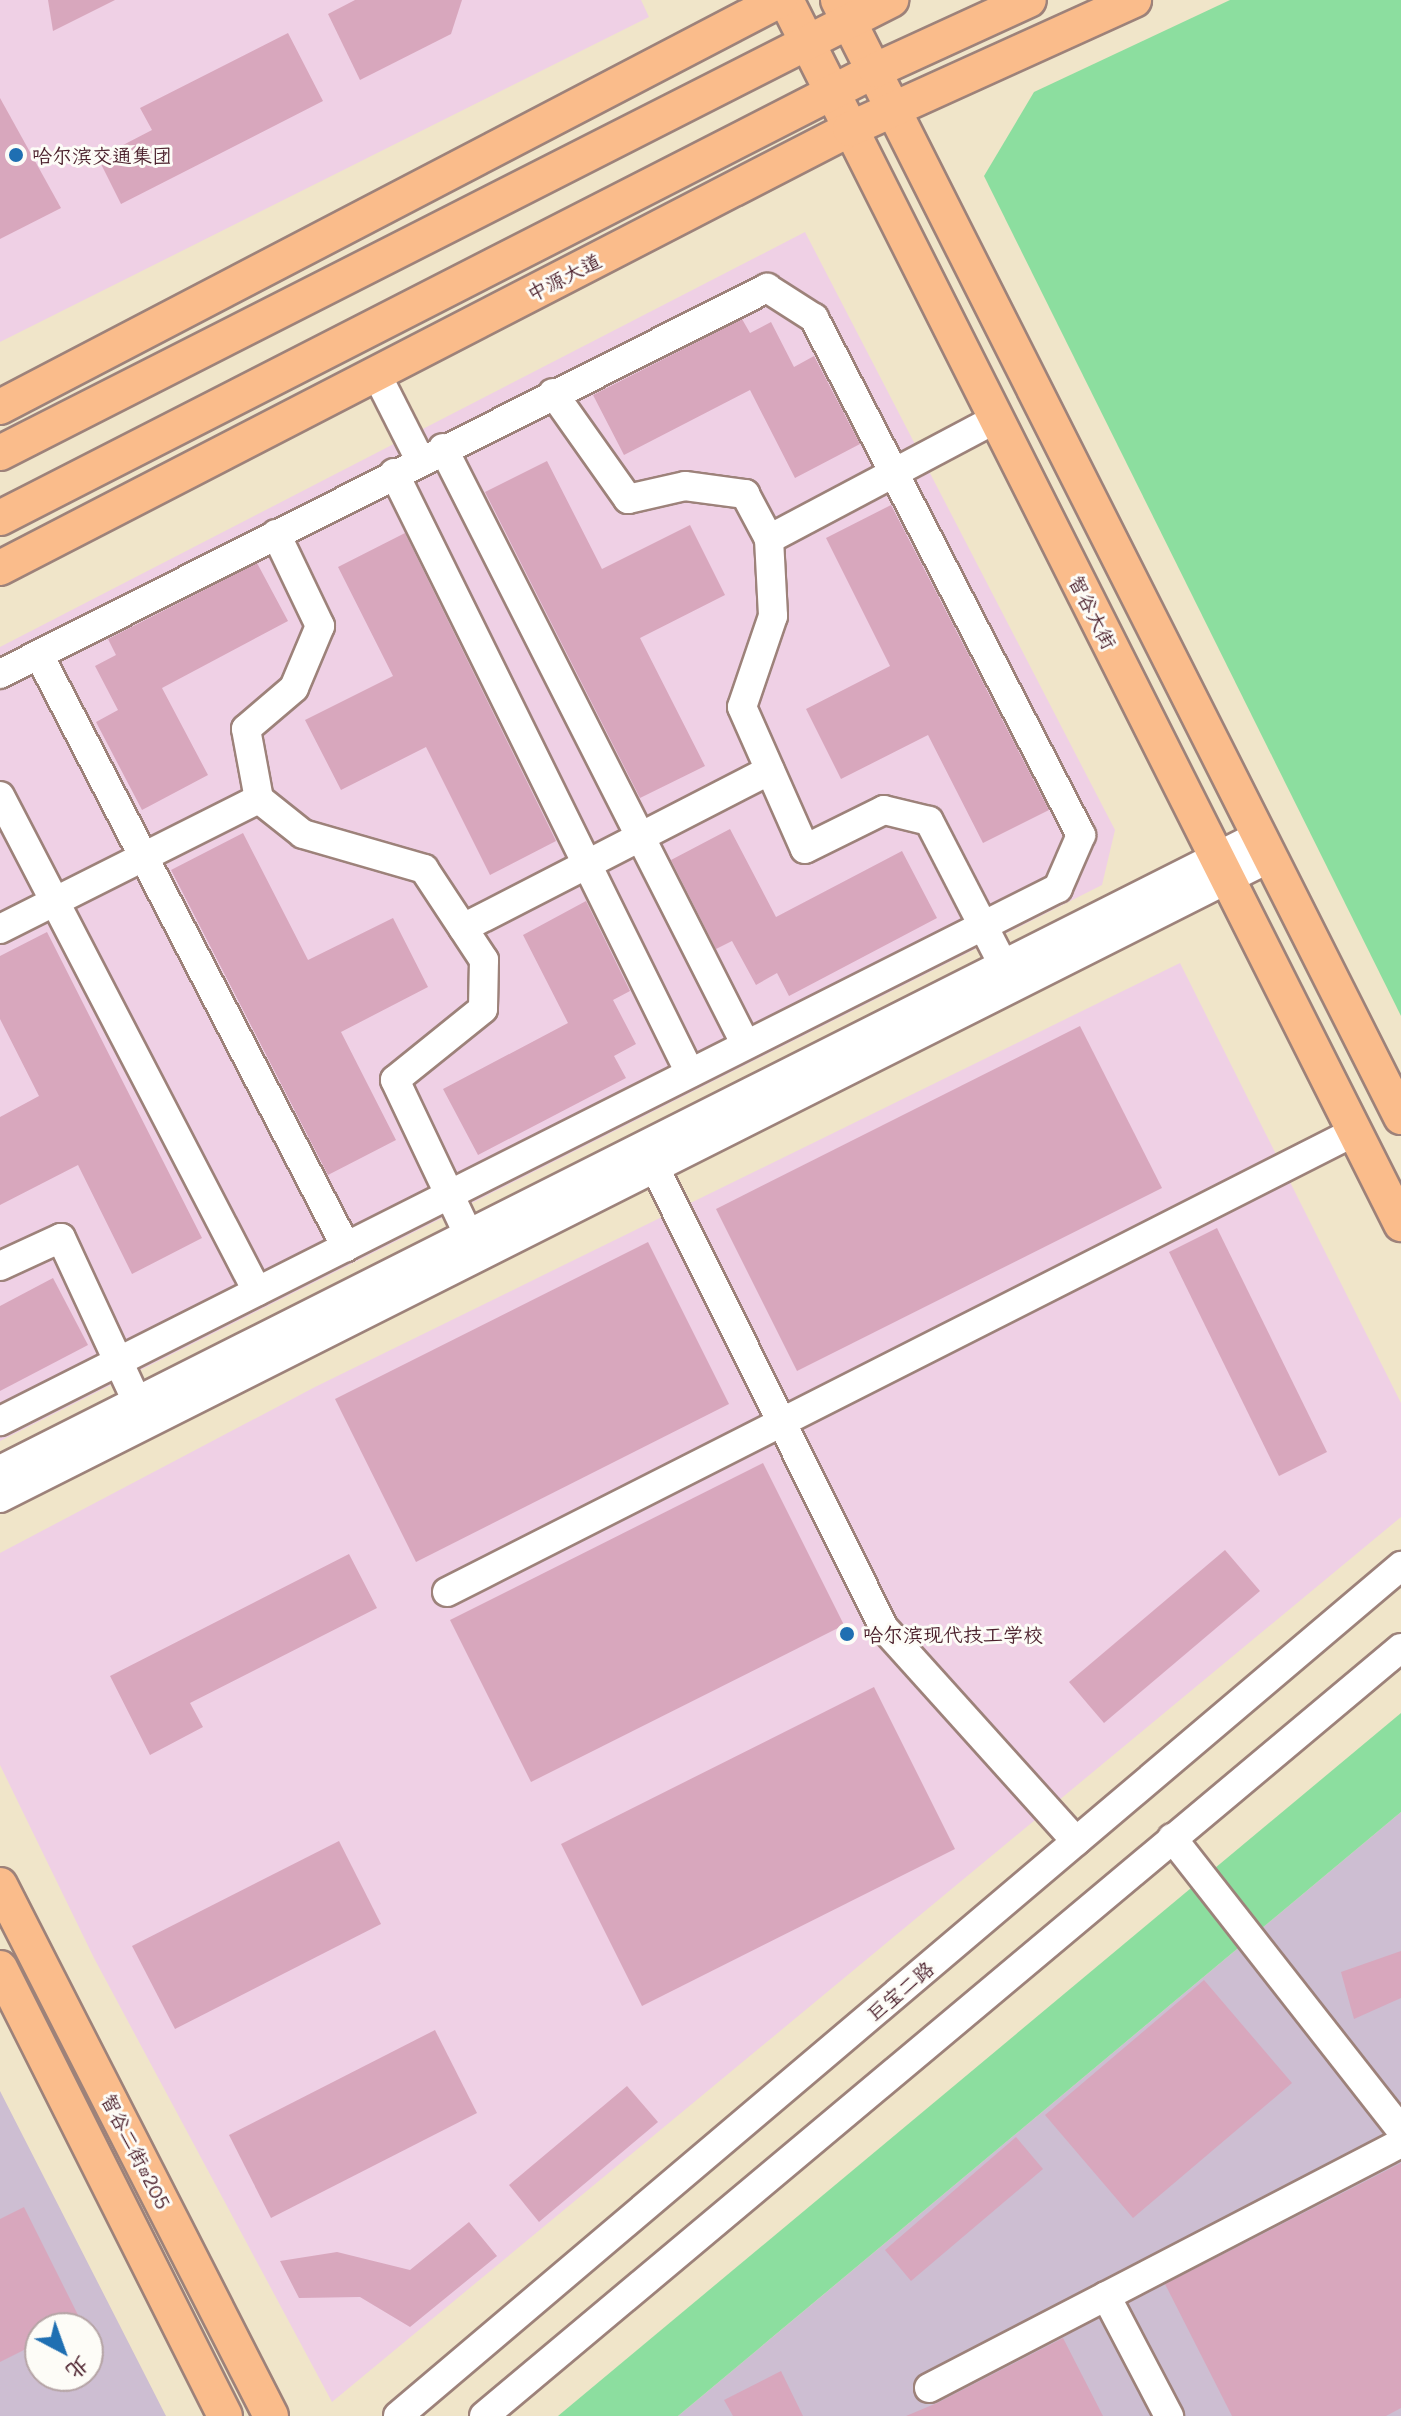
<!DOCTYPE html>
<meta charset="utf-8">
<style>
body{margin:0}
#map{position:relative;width:1401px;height:2416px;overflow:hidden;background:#f0e5c9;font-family:Mali,"LXGW WenKai TC",sans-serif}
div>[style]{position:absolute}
.built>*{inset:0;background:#efd0e5}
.industrial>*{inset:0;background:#cdbed2}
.green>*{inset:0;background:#8cde9f}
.building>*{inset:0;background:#d8a7bd}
.roads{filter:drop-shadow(2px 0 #9d827a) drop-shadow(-2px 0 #9d827a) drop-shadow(0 2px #9d827a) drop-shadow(0 -2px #9d827a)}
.minor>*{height:28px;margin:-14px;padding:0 14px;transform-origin:14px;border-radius:14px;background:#fff}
.major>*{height:34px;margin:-17px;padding:0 17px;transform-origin:17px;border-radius:17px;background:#fabc8b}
.dots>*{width:22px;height:22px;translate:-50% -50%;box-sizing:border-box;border:4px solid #fdfcf7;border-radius:50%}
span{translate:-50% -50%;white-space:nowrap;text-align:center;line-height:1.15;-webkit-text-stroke:6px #fdfcf7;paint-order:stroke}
.poi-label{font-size:20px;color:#4a1f2b}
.left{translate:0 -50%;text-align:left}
.street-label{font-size:20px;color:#4a1f2b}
.north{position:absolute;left:24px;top:2312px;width:80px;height:80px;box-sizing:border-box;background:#fdfcf7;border:2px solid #b5a4a5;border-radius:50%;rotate:139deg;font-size:22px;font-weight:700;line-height:32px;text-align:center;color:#4a1f2b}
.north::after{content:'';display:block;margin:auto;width:28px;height:36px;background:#1f6fb2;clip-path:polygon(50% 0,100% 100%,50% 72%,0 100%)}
</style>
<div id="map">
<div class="built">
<i style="clip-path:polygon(0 0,641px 0,649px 17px,0 342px)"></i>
<i style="clip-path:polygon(805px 232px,1115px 830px,1102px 885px,0 1441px,0 647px)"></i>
<i style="clip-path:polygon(1180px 963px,1401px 1403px,1401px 1517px,332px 2402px,94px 1958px,0 1765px,0 1553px,315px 1387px)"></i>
</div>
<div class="industrial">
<i style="clip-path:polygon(1401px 1812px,1401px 2416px,678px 2416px,781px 2330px)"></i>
<i style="clip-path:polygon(evenodd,0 2091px,166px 2416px,0 2416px,0 2091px,40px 2328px,88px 2328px,88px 2376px,40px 2376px,40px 2328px)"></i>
</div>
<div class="green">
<i style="clip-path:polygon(1230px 0,1401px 0,1401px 1016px,984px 176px,1034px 92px)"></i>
<i style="clip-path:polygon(1401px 1713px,1401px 1812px,678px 2416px,558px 2416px)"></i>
</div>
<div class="building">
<i style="clip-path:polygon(48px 0,115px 0,53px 31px)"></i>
<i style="clip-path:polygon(355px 0,462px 0,451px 34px,360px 80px,328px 14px)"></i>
<i style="clip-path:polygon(288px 33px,323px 101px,121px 204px,98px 158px,152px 130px,140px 108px)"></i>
<i style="clip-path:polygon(0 98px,61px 208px,0 239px)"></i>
<i style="clip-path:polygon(742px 319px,750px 333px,771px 322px,794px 367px,814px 356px,860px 444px,795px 478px,750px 390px,624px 455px,593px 395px)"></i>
<i style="clip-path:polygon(547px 461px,602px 569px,690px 525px,725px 595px,640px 638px,705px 766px,640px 798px,485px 492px)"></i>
<i style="clip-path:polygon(891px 505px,1049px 810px,983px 843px,928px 735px,841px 779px,806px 709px,890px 666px,826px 538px)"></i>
<i style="clip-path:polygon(405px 533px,556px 841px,490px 875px,426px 747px,341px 790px,305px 720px,393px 676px,338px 567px)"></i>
<i style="clip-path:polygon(257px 563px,288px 621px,162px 688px,208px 775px,142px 810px,96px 722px,118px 710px,95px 666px,116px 655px,108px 639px)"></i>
<i style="clip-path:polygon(730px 829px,776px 917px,902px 851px,937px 918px,789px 996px,777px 973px,756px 985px,732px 941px,716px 949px,671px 860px)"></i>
<i style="clip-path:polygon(243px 833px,308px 960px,393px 918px,428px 987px,341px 1032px,396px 1140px,328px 1175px,171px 870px)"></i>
<i style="clip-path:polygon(586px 901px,630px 991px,613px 1000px,636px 1044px,614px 1056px,626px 1078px,478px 1155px,443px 1089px,568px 1023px,523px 935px)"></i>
<i style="clip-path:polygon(47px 932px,202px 1238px,132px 1274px,78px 1165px,0 1205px,0 1117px,39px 1096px,0 1019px,0 956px)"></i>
<i style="clip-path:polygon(1080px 1026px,1162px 1188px,797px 1371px,716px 1209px)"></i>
<i style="clip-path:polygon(1217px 1228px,1327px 1452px,1279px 1476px,1169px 1252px)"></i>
<i style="clip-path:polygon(648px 1242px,729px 1404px,416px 1562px,335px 1399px)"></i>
<i style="clip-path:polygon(53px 1278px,88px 1345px,0 1391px,0 1306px)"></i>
<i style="clip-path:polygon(763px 1463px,844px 1625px,531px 1782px,450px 1620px)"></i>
<i style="clip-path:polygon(1225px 1550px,1260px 1591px,1104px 1723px,1069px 1682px)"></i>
<i style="clip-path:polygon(349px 1554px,377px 1608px,190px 1703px,203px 1727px,150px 1755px,110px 1676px)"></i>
<i style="clip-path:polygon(874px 1687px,955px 1849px,642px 2006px,561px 1844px)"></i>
<i style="clip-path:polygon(339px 1841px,381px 1924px,175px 2029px,132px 1946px)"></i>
<i style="clip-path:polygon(1401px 1951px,1401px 1998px,1354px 2019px,1341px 1972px)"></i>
<i style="clip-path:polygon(1204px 1980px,1292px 2083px,1133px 2218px,1045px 2115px)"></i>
<i style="clip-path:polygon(435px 2030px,477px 2113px,271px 2218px,229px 2135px)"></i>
<i style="clip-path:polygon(627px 2086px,658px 2122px,539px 2222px,509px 2185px)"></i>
<i style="clip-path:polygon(1016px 2137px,1043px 2169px,911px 2281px,885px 2250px)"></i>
<i style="clip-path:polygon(1401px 2163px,1401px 2408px,1386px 2416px,1232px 2416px,1165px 2284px)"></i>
<i style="clip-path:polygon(24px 2207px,81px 2321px,40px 2328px,40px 2342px,0 2362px,0 2219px)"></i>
<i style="clip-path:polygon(469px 2222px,497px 2256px,410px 2327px,360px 2297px,299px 2298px,280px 2261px,337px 2252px,410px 2270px)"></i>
<i style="clip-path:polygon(1063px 2338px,1103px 2416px,906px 2416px,937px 2403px)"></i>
<i style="clip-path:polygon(781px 2371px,803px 2416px,733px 2416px,724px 2400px)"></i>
</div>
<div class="roads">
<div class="minor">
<i style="left:380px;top:381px;width:89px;rotate:63.1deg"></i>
<i style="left:553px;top:393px;width:130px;rotate:54.7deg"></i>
<i style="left:628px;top:499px;width:58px;rotate:-12.8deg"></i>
<i style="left:685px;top:486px;width:61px;rotate:7.6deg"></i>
<i style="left:745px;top:494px;width:51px;rotate:61.9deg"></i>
<i style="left:769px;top:539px;width:77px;rotate:87deg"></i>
<i style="left:773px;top:616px;width:96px;rotate:108.8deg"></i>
<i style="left:742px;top:707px;width:155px;rotate:66.1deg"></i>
<i style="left:805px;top:849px;width:88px;rotate:-26.3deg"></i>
<i style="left:884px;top:810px;width:46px;rotate:13.7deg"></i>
<i style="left:929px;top:821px;width:181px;rotate:62.7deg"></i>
<i style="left:443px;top:448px;width:669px;rotate:63.09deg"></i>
<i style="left:394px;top:473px;width:669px;rotate:63.74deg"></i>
<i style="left:276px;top:534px;width:102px;rotate:64.4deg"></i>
<i style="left:320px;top:626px;width:67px;rotate:112.8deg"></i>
<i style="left:294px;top:688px;width:63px;rotate:139.5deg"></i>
<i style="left:246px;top:729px;width:71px;rotate:79.5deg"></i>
<i style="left:259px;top:799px;width:56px;rotate:38.5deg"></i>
<i style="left:303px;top:834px;width:126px;rotate:16.1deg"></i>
<i style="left:424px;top:869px;width:109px;rotate:56.6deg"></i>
<i style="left:484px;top:960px;width:49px;rotate:91.2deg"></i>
<i style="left:483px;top:1009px;width:113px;rotate:141.1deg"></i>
<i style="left:395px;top:1080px;width:191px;rotate:64.6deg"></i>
<i style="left:769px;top:539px;width:257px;rotate:-27.9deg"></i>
<i style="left:39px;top:655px;width:667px;rotate:62.59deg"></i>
<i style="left:0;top:674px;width:859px;rotate:-26.71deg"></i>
<i style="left:767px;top:288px;width:56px;rotate:32.6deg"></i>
<i style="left:814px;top:318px;width:582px;rotate:62.69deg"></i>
<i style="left:1081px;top:835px;width:58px;rotate:113.5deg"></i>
<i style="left:1058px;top:888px;width:1185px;rotate:153.26deg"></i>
<i style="left:0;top:796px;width:558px;rotate:62.56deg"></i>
<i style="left:463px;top:928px;width:345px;rotate:-27.2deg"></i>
<i style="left:0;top:929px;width:290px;rotate:-26.7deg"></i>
<i style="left:655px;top:1168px;width:514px;rotate:63.53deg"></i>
<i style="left:884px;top:1628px;width:287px;rotate:48deg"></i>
<i style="left:0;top:1266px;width:67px;rotate:-24.7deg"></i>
<i style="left:61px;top:1238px;width:200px;rotate:65.1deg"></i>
<i style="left:0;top:1470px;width:1409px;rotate:-26.75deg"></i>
<i style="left:0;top:1498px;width:1422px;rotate:-26.75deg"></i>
<i style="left:447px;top:1592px;width:1017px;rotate:-26.89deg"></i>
<i style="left:1172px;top:1838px;width:371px;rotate:51.9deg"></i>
<i style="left:1106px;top:2296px;width:136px;rotate:62.3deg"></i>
<i style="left:929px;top:2388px;width:532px;rotate:-27.43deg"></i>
<i style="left:398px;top:2416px;width:1315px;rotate:-40.28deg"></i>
<i style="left:484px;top:2416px;width:1196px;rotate:-39.95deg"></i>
</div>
<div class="major">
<i style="left:786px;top:0;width:1370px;rotate:63.32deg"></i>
<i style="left:838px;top:0;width:1251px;rotate:63.25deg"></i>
<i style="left:0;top:407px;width:880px;rotate:-27.56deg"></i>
<i style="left:0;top:453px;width:1000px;rotate:-26.95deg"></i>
<i style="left:0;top:518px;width:984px;rotate:-27.09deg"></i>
<i style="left:876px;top:70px;width:168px;rotate:-24.6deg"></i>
<i style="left:0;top:568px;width:957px;rotate:-27.32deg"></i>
<i style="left:850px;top:129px;width:312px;rotate:-24.4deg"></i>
<i style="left:0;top:1885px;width:596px;rotate:62.96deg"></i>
<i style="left:0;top:1968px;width:501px;rotate:63.33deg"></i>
</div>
</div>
<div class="dots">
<i style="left:16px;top:155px;background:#1f6fb2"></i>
<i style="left:847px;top:1634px;background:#1f6fb2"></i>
</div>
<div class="poi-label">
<span class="left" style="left:32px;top:155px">哈尔滨交通集团</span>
<span class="left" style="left:863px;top:1634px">哈尔滨现代技工学校</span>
</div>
<div class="street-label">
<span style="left:564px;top:277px;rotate:-27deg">中源大道</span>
<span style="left:1093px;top:612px;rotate:63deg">智谷大街</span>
<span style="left:900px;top:1991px;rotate:-40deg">巨宝二路</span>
<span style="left:136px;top:2151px;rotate:63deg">智谷二街•205</span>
</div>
<div class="north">北</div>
</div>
